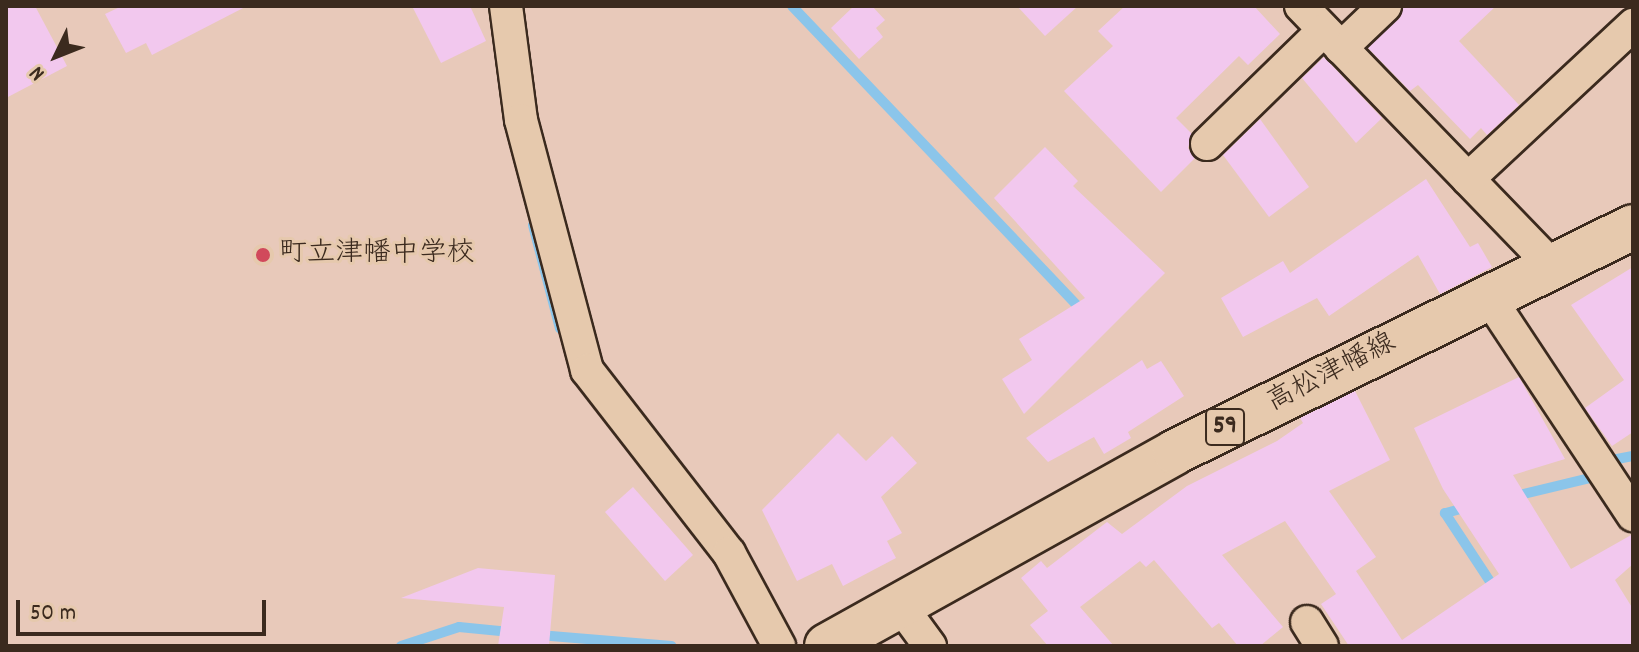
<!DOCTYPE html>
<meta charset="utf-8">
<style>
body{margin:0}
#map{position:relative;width:1639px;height:652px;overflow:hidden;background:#e8c9ba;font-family:Dekko,"Klee One",sans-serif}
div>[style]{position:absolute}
.stream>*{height:10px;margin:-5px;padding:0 5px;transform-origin:5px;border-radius:5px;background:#8bc5ea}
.building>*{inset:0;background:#f2c8ee}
.roads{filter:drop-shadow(2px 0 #3b2a1e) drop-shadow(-2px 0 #3b2a1e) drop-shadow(0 2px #3b2a1e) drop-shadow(0 -2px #3b2a1e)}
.minor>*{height:32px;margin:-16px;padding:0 16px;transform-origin:16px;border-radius:16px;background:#e6c9ad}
.primary>*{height:44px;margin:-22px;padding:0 22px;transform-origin:22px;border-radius:22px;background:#e6c9ad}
.dots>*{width:22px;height:22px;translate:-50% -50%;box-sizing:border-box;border:4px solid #e6c9ad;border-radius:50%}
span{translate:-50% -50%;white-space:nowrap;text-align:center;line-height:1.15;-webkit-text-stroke:6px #e6c9ad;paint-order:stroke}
.shield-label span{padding:2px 6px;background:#e6c9ad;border:2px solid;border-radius:6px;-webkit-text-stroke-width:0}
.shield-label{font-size:26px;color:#3b2a1e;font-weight:700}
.poi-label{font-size:28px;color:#3b2a1e}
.left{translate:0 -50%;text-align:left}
.street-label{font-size:28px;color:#3b2a1e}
.frame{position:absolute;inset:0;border:8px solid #3b2a1e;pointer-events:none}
.north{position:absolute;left:16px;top:16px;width:80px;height:80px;-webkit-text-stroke:6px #e6c9ad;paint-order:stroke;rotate:227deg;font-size:22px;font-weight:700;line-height:32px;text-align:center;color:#3b2a1e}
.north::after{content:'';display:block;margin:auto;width:28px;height:36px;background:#3b2a1e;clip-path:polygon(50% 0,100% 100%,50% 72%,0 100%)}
.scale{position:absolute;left:16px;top:600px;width:250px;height:36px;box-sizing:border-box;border:4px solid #3b2a1e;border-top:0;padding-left:10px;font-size:24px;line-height:28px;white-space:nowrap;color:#3b2a1e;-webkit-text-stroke:6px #e6c9ad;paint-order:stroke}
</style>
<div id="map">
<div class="stream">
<i style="left:792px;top:6px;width:422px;rotate:46.4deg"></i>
<i style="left:533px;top:225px;width:107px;rotate:75.4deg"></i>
<i style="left:1612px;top:460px;width:21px;rotate:-11deg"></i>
<i style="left:1511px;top:497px;width:85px;rotate:-13.5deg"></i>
<i style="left:1468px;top:507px;width:24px;rotate:165deg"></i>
<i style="left:1445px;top:513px;width:91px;rotate:56.7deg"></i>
<i style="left:539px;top:635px;width:133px;rotate:4.7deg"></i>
<i style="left:401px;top:646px;width:61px;rotate:-18.1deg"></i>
<i style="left:459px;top:627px;width:52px;rotate:5.5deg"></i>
</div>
<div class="building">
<i style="clip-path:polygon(6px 6px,35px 6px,67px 66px,6px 98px)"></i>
<i style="clip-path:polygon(122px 6px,247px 6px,152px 55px,146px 43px,126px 53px,105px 14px)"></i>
<i style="clip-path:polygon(412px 6px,470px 6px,486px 41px,441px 63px)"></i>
<i style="clip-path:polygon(854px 6px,872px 6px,885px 20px,876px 28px,883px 37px,859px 59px,831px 28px)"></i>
<i style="clip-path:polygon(1017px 6px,1078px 6px,1045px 36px)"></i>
<i style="clip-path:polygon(1125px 6px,1254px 6px,1280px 34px,1248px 65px,1239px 56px,1176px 118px,1192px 134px,1188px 148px,1195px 158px,1161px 192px,1064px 91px,1113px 46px,1098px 31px)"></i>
<i style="clip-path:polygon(1403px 6px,1496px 6px,1459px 41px,1519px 105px,1487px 135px,1481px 128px,1470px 139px,1418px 85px,1410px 91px,1368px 48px)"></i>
<i style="clip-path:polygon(1324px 57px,1382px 118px,1356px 143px,1302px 78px)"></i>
<i style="clip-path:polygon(1260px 119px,1309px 187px,1269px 217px,1223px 155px)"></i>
<i style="clip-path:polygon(1045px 147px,1078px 181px,1073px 186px,1165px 273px,1024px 414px,1002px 379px,1032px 360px,1019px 339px,1085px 298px,994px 198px)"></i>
<i style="clip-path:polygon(1426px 179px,1470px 247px,1478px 243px,1492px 267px,1440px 294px,1418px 255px,1329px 316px,1317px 298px,1243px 337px,1221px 298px,1283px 261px,1290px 273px)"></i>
<i style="clip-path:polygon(1633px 267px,1633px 432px,1612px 446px,1585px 408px,1624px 380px,1571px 305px)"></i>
<i style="clip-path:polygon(1142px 360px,1147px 369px,1161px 361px,1184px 396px,1128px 432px,1131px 438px,1104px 454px,1094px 437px,1048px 462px,1026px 438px)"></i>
<i style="clip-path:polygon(1519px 377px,1565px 459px,1513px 475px,1571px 569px,1633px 534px,1633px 564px,1615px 580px,1633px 609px,1633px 646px,1349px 646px,1321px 604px,1336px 594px,1285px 521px,1222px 555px,1283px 627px,1260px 646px,1238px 646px,1219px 623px,1212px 628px,1154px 560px,1146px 567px,1140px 561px,1080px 607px,1114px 646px,1048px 646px,1030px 625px,1048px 611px,1021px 578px,1041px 561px,1047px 568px,1107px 522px,1122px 534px,1187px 486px,1277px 441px,1303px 423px,1300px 418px,1355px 391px,1390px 460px,1329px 491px,1376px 557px,1356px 571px,1402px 640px,1499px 574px,1443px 489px,1414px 428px)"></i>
<i style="clip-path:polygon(838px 433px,866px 461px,892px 436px,917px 463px,881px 497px,902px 533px,887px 541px,896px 558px,843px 586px,832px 564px,797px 581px,762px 510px)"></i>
<i style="clip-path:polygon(633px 487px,693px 555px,665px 581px,605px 512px)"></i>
<i style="clip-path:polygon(478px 568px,555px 575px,549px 646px,498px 646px,504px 607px,401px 598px)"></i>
</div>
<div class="roads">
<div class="minor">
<i style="left:506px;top:6px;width:115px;rotate:82.5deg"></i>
<i style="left:521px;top:120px;width:259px;rotate:75.2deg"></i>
<i style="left:587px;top:370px;width:232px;rotate:52.2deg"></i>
<i style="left:729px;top:553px;width:106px;rotate:61.7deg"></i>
<i style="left:1301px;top:6px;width:359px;rotate:46deg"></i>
<i style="left:1341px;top:48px;width:61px;rotate:-43.7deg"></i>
<i style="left:1207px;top:144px;width:163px;rotate:-44.3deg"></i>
<i style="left:1468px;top:179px;width:226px;rotate:-43deg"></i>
<i style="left:1488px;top:296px;width:263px;rotate:56.5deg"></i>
<i style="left:900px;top:605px;width:51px;rotate:53.8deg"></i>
<i style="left:1307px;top:622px;width:28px;rotate:58deg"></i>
</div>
<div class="primary">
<i style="left:827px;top:646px;width:398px;rotate:-29.1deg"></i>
<i style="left:1175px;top:452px;width:510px;rotate:-26.16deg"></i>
</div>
</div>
<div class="dots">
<i style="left:263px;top:255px;background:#d1495b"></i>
</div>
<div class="shield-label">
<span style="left:1225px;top:427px">59</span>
</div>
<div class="poi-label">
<span class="left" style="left:279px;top:255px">町立津幡中学校</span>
</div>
<div class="street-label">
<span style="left:1332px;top:374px;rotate:-27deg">高松津幡線</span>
</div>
<div class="frame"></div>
<div class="north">N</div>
<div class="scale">50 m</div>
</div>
